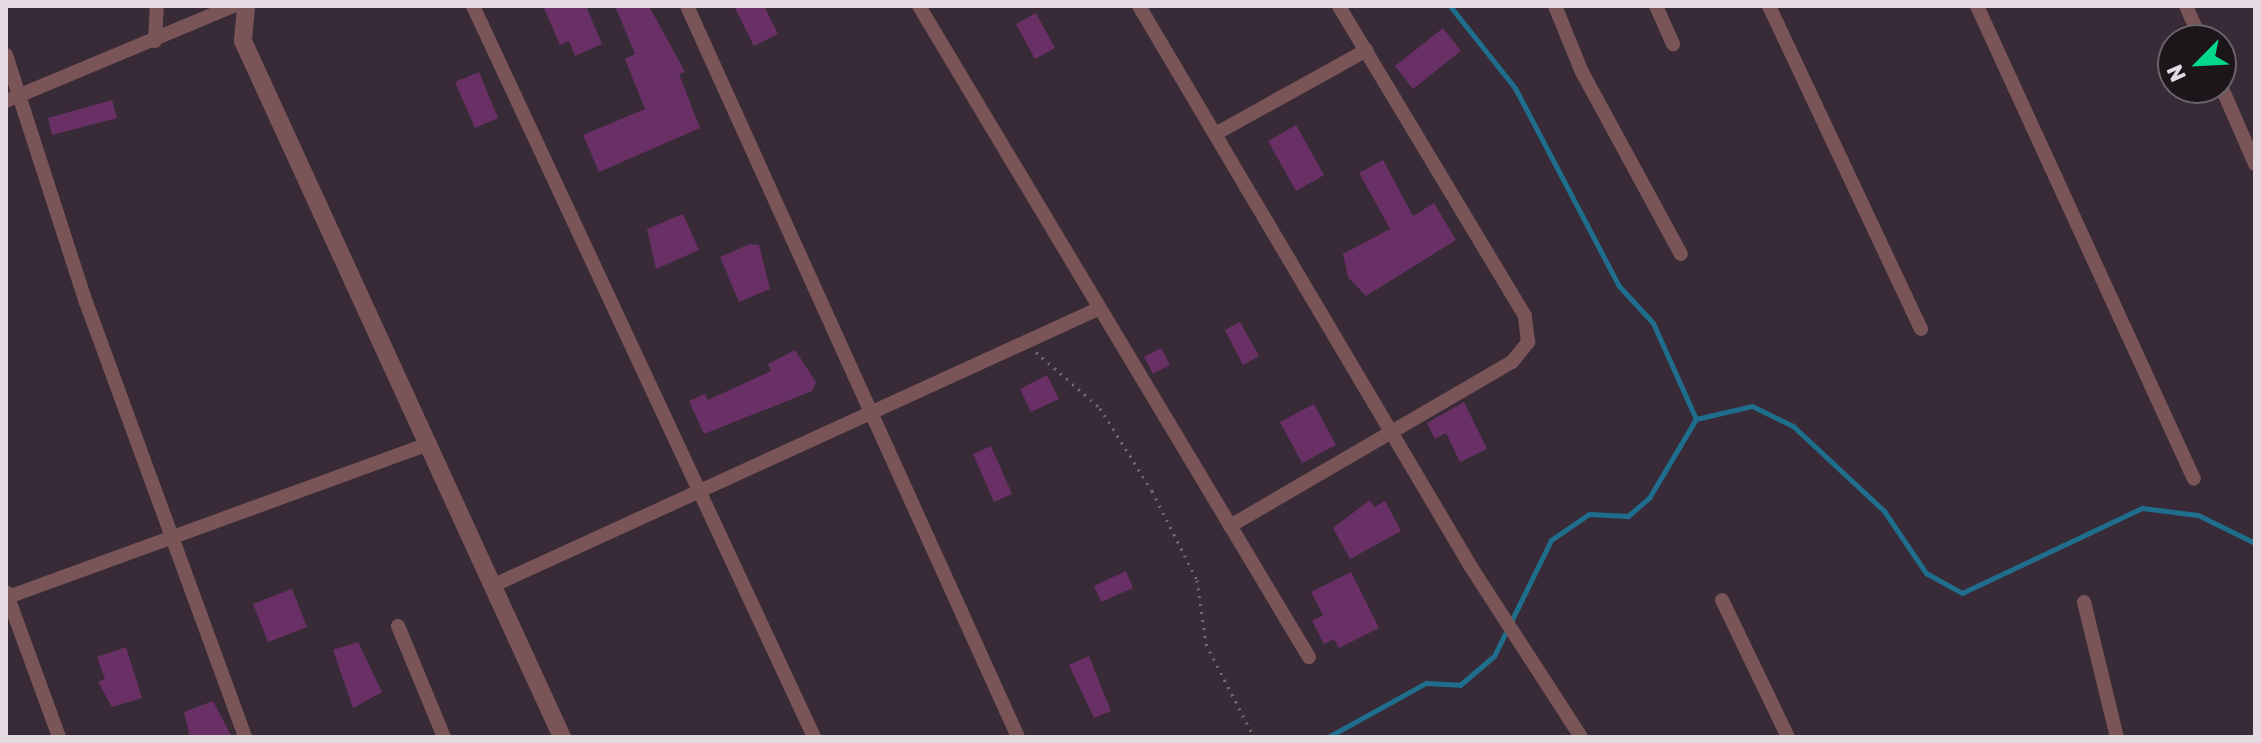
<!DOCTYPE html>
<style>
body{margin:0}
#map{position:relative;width:2261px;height:743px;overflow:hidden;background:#382b37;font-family:Rubik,sans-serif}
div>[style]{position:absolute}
.stream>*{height:5px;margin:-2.5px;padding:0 2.5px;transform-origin:2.5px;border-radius:2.5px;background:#1f6e8e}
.building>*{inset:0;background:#693066}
.path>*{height:3px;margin-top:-1.5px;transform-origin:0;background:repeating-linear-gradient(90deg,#756a74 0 2px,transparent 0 8px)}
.minor>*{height:14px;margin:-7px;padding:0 7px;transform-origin:7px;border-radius:7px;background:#7a5558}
.tertiary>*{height:18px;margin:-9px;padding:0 9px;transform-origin:9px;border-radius:9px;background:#7a5558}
span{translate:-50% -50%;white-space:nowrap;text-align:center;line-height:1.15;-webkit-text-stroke:7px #1c161b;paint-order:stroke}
.frame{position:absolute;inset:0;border:8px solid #e3dae2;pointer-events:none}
.north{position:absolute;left:2157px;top:24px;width:80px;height:80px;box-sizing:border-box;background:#1c161b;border:2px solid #6c646b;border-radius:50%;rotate:246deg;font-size:22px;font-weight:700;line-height:32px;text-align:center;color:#e3dae2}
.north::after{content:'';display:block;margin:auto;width:28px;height:36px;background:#04d98b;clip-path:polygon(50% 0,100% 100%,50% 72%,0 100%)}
</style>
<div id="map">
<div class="stream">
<i style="left:1450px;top:6px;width:105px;rotate:51.6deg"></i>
<i style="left:1515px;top:88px;width:224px;rotate:62.3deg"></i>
<i style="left:1619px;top:286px;width:50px;rotate:47.4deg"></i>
<i style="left:1653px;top:323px;width:105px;rotate:65.9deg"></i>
<i style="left:1328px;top:737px;width:112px;rotate:-28.9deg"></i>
<i style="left:1426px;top:683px;width:34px;rotate:3deg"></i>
<i style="left:1460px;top:685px;width:45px;rotate:-40.5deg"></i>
<i style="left:1494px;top:656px;width:129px;rotate:-63.8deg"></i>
<i style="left:1551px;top:540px;width:46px;rotate:-34.4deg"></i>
<i style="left:1589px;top:514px;width:39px;rotate:3deg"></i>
<i style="left:1628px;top:516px;width:28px;rotate:-41deg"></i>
<i style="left:1649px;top:498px;width:92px;rotate:-59.3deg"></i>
<i style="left:1696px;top:419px;width:57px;rotate:-13.1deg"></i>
<i style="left:1752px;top:406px;width:46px;rotate:26deg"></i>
<i style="left:1793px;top:426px;width:125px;rotate:43deg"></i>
<i style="left:1884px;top:511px;width:75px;rotate:55.9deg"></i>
<i style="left:1926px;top:573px;width:41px;rotate:29.1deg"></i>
<i style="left:1962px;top:593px;width:199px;rotate:-25.3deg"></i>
<i style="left:2142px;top:508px;width:56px;rotate:7.1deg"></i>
<i style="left:2198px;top:515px;width:64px;rotate:26.2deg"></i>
</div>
<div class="building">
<i style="clip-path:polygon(543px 6px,586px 6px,602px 44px,575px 56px,569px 41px,560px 45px)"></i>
<i style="clip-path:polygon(615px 6px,649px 6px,685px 72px,679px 74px,700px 128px,599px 172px,583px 135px,645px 109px,625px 59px,635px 54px)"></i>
<i style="clip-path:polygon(734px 6px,764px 6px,778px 34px,754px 46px)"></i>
<i style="clip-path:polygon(1036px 13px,1055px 48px,1035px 59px,1016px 24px)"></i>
<i style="clip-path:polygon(1443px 28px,1461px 51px,1413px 89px,1395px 66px)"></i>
<i style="clip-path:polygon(479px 72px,498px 118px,475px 128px,455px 82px)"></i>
<i style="clip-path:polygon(112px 100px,117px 118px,52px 135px,48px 118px)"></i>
<i style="clip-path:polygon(1296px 125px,1324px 175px,1296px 191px,1268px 141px)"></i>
<i style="clip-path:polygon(1383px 160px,1413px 216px,1434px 203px,1456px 240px,1366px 296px,1348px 277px,1343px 254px,1390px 229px,1359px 173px)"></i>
<i style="clip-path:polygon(683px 214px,699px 250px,656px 269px,647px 229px)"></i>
<i style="clip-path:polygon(750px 244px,759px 245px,770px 289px,739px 302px,720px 257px)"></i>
<i style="clip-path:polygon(1240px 322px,1259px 356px,1243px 365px,1225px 330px)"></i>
<i style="clip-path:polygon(1161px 348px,1170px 365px,1153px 374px,1144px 357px)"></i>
<i style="clip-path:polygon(795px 350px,816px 382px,812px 391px,704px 434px,689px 401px,705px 394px,708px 400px,771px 371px,768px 364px)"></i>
<i style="clip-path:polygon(1047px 375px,1059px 399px,1031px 412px,1020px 389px)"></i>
<i style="clip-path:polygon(1464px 402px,1487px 449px,1460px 462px,1446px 433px,1435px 439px,1427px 423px)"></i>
<i style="clip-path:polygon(1314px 404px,1336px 445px,1302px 463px,1280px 422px)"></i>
<i style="clip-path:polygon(991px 446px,1012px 494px,994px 502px,973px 454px)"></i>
<i style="clip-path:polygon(1370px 500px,1374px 507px,1385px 501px,1401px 531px,1350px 559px,1333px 528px)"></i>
<i style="clip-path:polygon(1126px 571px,1133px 588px,1101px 602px,1094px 586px)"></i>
<i style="clip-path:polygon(1351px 572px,1379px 628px,1339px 648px,1334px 639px,1324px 644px,1312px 621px,1323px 615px,1311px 592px)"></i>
<i style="clip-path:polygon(292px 589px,307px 627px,268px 642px,253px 604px)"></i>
<i style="clip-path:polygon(358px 642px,382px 692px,353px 708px,333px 650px)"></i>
<i style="clip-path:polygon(126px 647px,142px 698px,112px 707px,98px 682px,105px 679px,97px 657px)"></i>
<i style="clip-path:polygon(1089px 656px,1111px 711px,1094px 718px,1069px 665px)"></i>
<i style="clip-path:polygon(213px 701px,232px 737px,190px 737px,184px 712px)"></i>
</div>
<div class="path">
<i style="left:1036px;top:352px;width:85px;rotate:41.2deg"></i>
<i style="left:1100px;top:408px;width:98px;rotate:57.9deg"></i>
<i style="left:1152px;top:491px;width:100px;rotate:63.2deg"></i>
<i style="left:1197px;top:580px;width:65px;rotate:82deg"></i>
<i style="left:1206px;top:644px;width:105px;rotate:62.7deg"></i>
</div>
<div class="minor">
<i style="left:473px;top:6px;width:807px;rotate:64.99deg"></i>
<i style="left:687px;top:6px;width:802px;rotate:65.64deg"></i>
<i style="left:919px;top:6px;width:759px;rotate:59.08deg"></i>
<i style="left:1139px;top:6px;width:652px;rotate:59.38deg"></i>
<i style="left:1471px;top:567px;width:202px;rotate:57.1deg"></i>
<i style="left:1555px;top:6px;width:71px;rotate:67.8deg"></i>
<i style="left:1582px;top:72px;width:207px;rotate:61.5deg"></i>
<i style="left:1656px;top:6px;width:42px;rotate:65.9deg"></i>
<i style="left:1769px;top:6px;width:357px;rotate:64.8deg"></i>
<i style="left:1977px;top:6px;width:520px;rotate:65.36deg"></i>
<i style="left:2186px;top:6px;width:37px;rotate:66deg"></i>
<i style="left:155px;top:41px;width:35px;rotate:-87deg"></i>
<i style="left:6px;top:55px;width:260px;rotate:72.1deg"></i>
<i style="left:86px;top:302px;width:463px;rotate:69.9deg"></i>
<i style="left:2221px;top:86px;width:85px;rotate:66.4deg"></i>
<i style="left:6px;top:101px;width:246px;rotate:-22.7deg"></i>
<i style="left:1217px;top:133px;width:171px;rotate:-29deg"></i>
<i style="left:1230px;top:526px;width:326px;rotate:-30.2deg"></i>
<i style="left:1512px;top:362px;width:26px;rotate:-51deg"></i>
<i style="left:1528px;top:342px;width:26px;rotate:-97deg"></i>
<i style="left:1525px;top:316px;width:362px;rotate:-121deg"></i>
<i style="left:494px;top:585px;width:666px;rotate:-24.56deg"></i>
<i style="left:6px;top:592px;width:154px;rotate:69.9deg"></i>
<i style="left:8px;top:597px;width:449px;rotate:-20deg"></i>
<i style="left:1722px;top:600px;width:152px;rotate:64.3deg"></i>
<i style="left:2084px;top:602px;width:139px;rotate:76.3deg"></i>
<i style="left:398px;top:626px;width:120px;rotate:67.5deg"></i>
</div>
<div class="tertiary">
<i style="left:246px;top:6px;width:35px;rotate:95deg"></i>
<i style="left:243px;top:41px;width:766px;rotate:65.38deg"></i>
</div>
<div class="frame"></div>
<div class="north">N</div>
</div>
